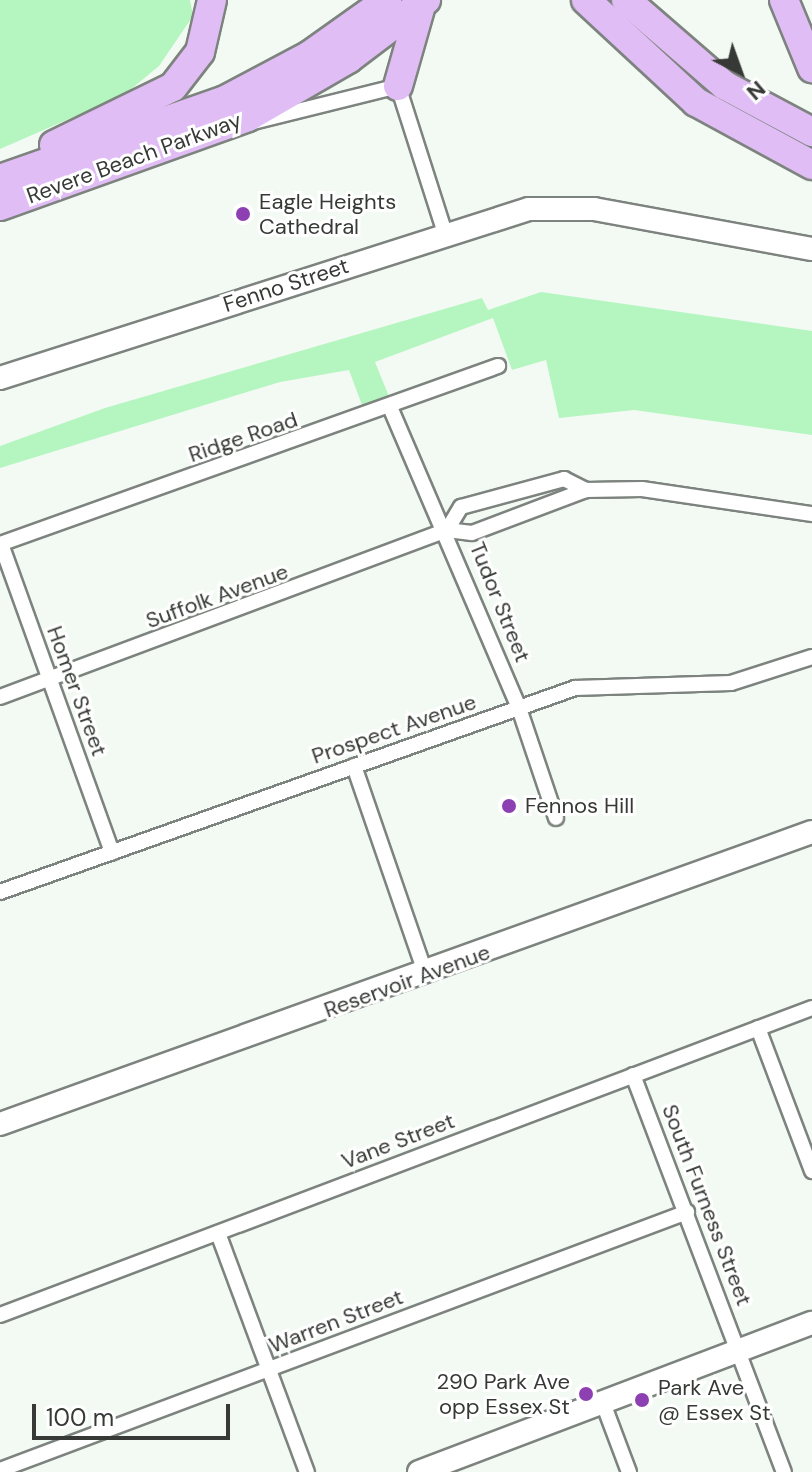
<!DOCTYPE html>
<style>
body{margin:0}
#map{position:relative;width:812px;height:1472px;overflow:hidden;background:#f3faf4;font-family:"DM Sans",sans-serif}
div>[style]{position:absolute}
.green>*{inset:0;background:#b5f6c0}
.roads{filter:drop-shadow(2px 0 #7d837e) drop-shadow(-2px 0 #7d837e) drop-shadow(0 2px #7d837e) drop-shadow(0 -2px #7d837e)}
.street>*{height:14px;margin:-7px;padding:0 7px;transform-origin:7px;border-radius:7px;background:#fff}
.secondary>*{height:22px;margin:-11px;padding:0 11px;transform-origin:11px;border-radius:11px;background:#fff}
.highway>*{height:28px;margin:-14px;padding:0 14px;transform-origin:14px;border-radius:14px;background:#e1bdf5}
.dots>*{width:22px;height:22px;translate:-50% -50%;box-sizing:border-box;border:4px solid #fff;border-radius:50%}
span{translate:-50% -50%;white-space:nowrap;text-align:center;line-height:1.15;-webkit-text-stroke:6px #fff;paint-order:stroke}
.street-label{font-size:22px;color:#363936}
.poi-label{font-size:22px;color:#363936}
.left{translate:0 -50%;text-align:left}
.right{translate:-100% -50%;text-align:right}
.north{position:absolute;left:700px;top:32px;width:80px;height:80px;-webkit-text-stroke:6px #fff;paint-order:stroke;rotate:139deg;font-size:22px;font-weight:700;line-height:32px;text-align:center;color:#363936}
.north::after{content:'';display:block;margin:auto;width:28px;height:36px;background:#363936;clip-path:polygon(50% 0,100% 100%,50% 72%,0 100%)}
.scale{position:absolute;left:32px;top:1404px;width:198px;height:36px;box-sizing:border-box;border:4px solid #363936;border-top:0;padding-left:10px;font-size:24px;line-height:28px;white-space:nowrap;color:#363936;-webkit-text-stroke:6px #fff;paint-order:stroke}
</style>
<div id="map">
<div class="green">
<i style="clip-path:polygon(0 0,190px 0,193px 16px,159px 66px,124px 95px,0 149px)"></i>
<i style="clip-path:polygon(541px 292px,812px 331px,812px 435px,634px 410px,559px 418px,546px 360px,512px 370px,493px 318px,375px 362px,390px 399px,363px 408px,349px 370px,280px 382px,0 468px,0 446px,105px 408px,482px 298px,488px 310px)"></i>
</div>
<div class="roads">
<div class="street">
<i style="left:253px;top:122px;width:149px;rotate:-13.9deg"></i>
<i style="left:398px;top:86px;width:154px;rotate:72.3deg"></i>
<i style="left:390px;top:407px;width:327px;rotate:66.8deg"></i>
<i style="left:519px;top:708px;width:116px;rotate:71.4deg"></i>
<i style="left:447px;top:530px;width:27px;rotate:-59deg"></i>
<i style="left:461px;top:507px;width:107px;rotate:-15.2deg"></i>
<i style="left:564px;top:479px;width:25px;rotate:27deg"></i>
<i style="left:586px;top:490px;width:56px;rotate:-1deg"></i>
<i style="left:642px;top:489px;width:172px;rotate:8.4deg"></i>
<i style="left:0;top:544px;width:529px;rotate:-19.67deg"></i>
<i style="left:1px;top:544px;width:328px;rotate:70.2deg"></i>
<i style="left:0;top:697px;width:477px;rotate:-20.5deg"></i>
<i style="left:447px;top:530px;width:25px;rotate:7deg"></i>
<i style="left:472px;top:533px;width:122px;rotate:-20.7deg"></i>
<i style="left:354px;top:766px;width:221px;rotate:71deg"></i>
<i style="left:0;top:892px;width:610px;rotate:-19.53deg"></i>
<i style="left:575px;top:688px;width:156px;rotate:-1.8deg"></i>
<i style="left:731px;top:683px;width:85px;rotate:-17.8deg"></i>
<i style="left:758px;top:1028px;width:153px;rotate:69.3deg"></i>
<i style="left:633px;top:1075px;width:425px;rotate:69.2deg"></i>
<i style="left:218px;top:1233px;width:255px;rotate:69.6deg"></i>
<i style="left:0;top:1315px;width:868px;rotate:-20.71deg"></i>
<i style="left:603px;top:1403px;width:74px;rotate:69.4deg"></i>
<i style="left:0;top:1470px;width:734px;rotate:-20.58deg"></i>
</div>
<div class="secondary">
<i style="left:0;top:378px;width:555px;rotate:-17.72deg"></i>
<i style="left:529px;top:209px;width:65px"></i>
<i style="left:594px;top:209px;width:222px;rotate:10.4deg"></i>
<i style="left:0;top:1124px;width:863px;rotate:-19.78deg"></i>
<i style="left:419px;top:1472px;width:420px;rotate:-20.8deg"></i>
</div>
<div class="highway">
<i style="left:586px;top:0;width:150px;rotate:42.8deg"></i>
<i style="left:696px;top:102px;width:132px;rotate:28.5deg"></i>
<i style="left:626px;top:0;width:130px;rotate:40.9deg"></i>
<i style="left:724px;top:85px;width:100px;rotate:28.1deg"></i>
<i style="left:784px;top:0;width:74px;rotate:67.6deg"></i>
<i style="left:398px;top:86px;width:80px;rotate:-74.1deg"></i>
<i style="left:54px;top:145px;width:132px;rotate:-26deg"></i>
<i style="left:173px;top:87px;width:44px;rotate:-52.4deg"></i>
<i style="left:200px;top:52px;width:53px;rotate:-77deg"></i>
<i style="left:0;top:179px;width:238px;rotate:-19.3deg"></i>
<i style="left:225px;top:100px;width:96px;rotate:-27.9deg"></i>
<i style="left:310px;top:55px;width:95px;rotate:-35.5deg"></i>
<i style="left:0;top:206px;width:263px;rotate:-19.7deg"></i>
<i style="left:248px;top:117px;width:116px;rotate:-30.1deg"></i>
<i style="left:348px;top:59px;width:98px;rotate:-37.1deg"></i>
</div>
</div>
<div class="dots">
<i style="left:243px;top:214px;background:#8c40b1"></i>
<i style="left:509px;top:806px;background:#8c40b1"></i>
<i style="left:586px;top:1394px;background:#8c40b1"></i>
<i style="left:642px;top:1400px;background:#8c40b1"></i>
</div>
<div class="street-label">
<span style="left:134px;top:158px;rotate:-20deg">Revere Beach Parkway</span>
<span style="left:286px;top:285px;rotate:-18deg">Fenno Street</span>
<span style="left:243px;top:437px;rotate:-19deg">Ridge Road</span>
<span style="left:217px;top:596px;rotate:-20deg">Suffolk Avenue</span>
<span style="left:500px;top:602px;rotate:68deg">Tudor Street</span>
<span style="left:77px;top:691px;rotate:70deg">Homer Street</span>
<span style="left:394px;top:729px;rotate:-19deg">Prospect Avenue</span>
<span style="left:407px;top:981px;rotate:-20deg">Reservoir Avenue</span>
<span style="left:398px;top:1141px;rotate:-21deg">Vane Street</span>
<span style="left:707px;top:1205px;rotate:69deg">South Furness Street</span>
<span style="left:336px;top:1321px;rotate:-21deg">Warren Street</span>
</div>
<div class="poi-label">
<span class="left" style="left:259px;top:214px">Eagle Heights<br>Cathedral</span>
<span class="left" style="left:525px;top:806px">Fennos Hill</span>
<span class="right" style="left:570px;top:1394px">290 Park Ave<br>opp Essex St</span>
<span class="left" style="left:658px;top:1400px">Park Ave<br>@ Essex St</span>
</div>
<div class="north">N</div>
<div class="scale">100 m</div>
</div>
